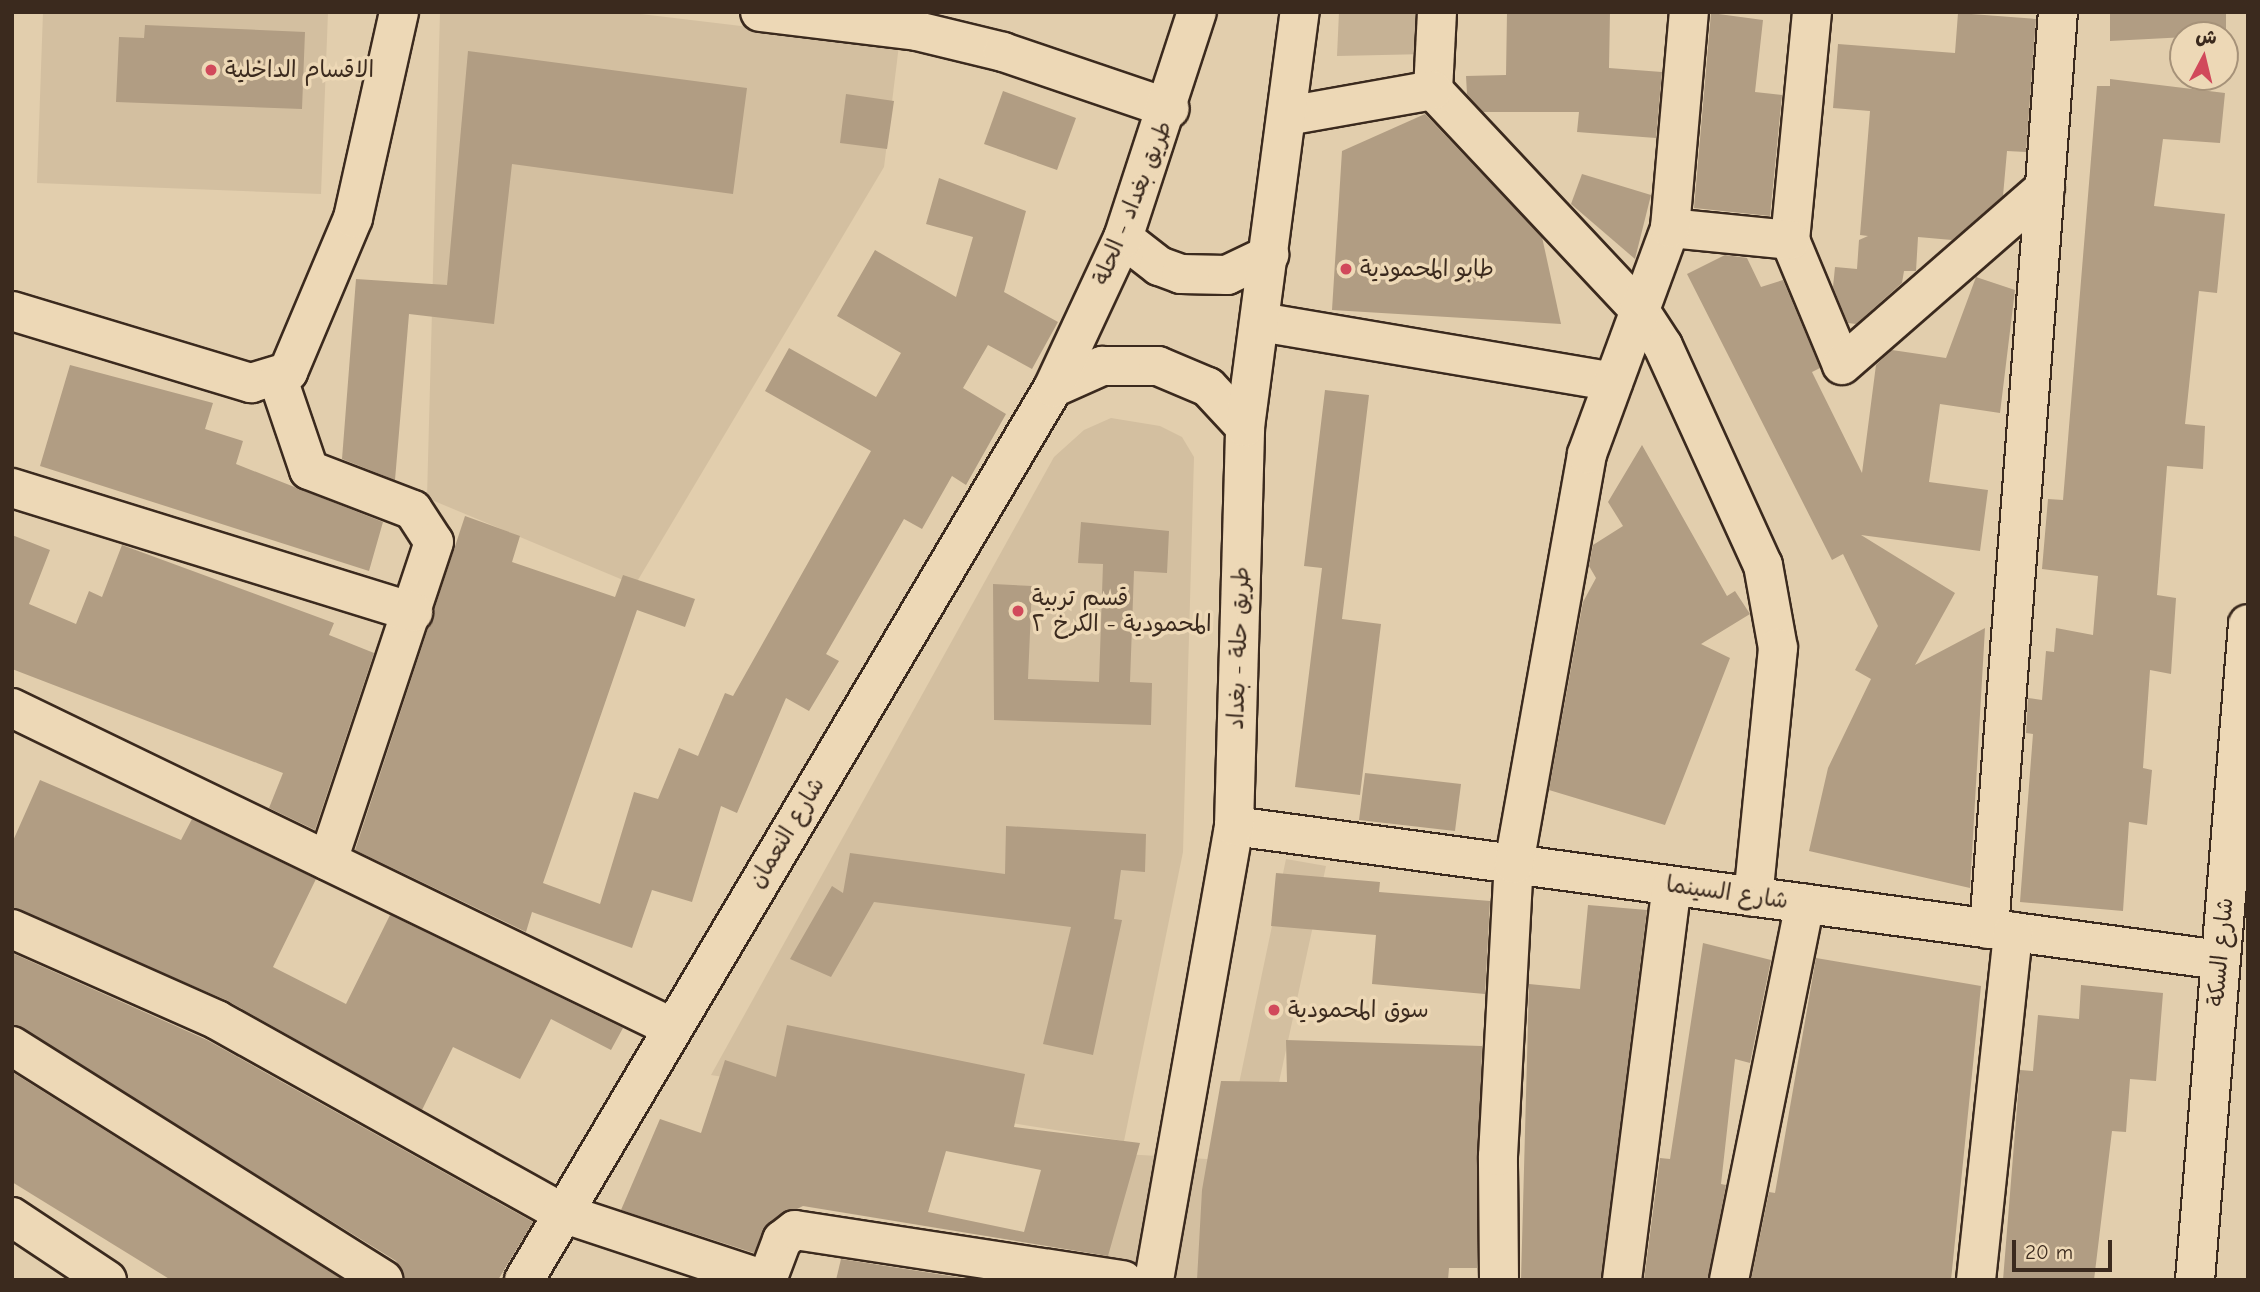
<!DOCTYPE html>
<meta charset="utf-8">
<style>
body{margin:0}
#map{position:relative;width:2260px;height:1292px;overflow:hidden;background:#e2cead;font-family:"Comic Neue","Playpen Sans Arabic",sans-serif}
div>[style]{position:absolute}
.built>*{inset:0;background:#d3bfa0}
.green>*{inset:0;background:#c6b295}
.building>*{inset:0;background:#b19d83}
.roads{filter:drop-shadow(2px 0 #3b2a1e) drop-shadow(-2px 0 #3b2a1e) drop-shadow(0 2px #3b2a1e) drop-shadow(0 -2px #3b2a1e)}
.street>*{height:38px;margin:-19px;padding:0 19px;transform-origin:19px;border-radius:19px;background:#edd8b6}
.secondary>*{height:38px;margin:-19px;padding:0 19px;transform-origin:19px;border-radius:19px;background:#edd8b6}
.primary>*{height:38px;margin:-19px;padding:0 19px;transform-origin:19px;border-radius:19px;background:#edd8b6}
.dots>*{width:19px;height:19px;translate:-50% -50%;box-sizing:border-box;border:4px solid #edd8b6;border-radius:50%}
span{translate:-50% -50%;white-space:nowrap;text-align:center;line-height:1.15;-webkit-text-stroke:7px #edd8b6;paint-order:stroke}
.poi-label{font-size:23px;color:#3b2a1e}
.left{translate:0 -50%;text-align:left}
.street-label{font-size:23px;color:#3b2a1e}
.frame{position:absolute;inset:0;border:14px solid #3b2a1e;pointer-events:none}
.north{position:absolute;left:2169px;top:21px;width:70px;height:70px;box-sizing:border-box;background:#edd8b6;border:2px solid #a69279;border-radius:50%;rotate:7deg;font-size:19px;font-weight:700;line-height:28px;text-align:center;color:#3b2a1e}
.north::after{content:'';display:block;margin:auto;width:24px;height:32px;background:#d1495b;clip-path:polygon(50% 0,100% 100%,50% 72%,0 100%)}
.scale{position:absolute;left:2012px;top:1240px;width:100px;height:32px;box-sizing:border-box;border:4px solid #3b2a1e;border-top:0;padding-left:9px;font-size:21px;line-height:24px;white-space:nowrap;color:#3b2a1e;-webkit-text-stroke:5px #edd8b6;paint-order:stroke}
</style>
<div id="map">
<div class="built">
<i style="clip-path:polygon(43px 12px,328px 12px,321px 194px,37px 183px)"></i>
<i style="clip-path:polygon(440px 12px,624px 12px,899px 45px,884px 167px,635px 585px,427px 498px)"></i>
<i style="clip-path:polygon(1111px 418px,1160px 426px,1182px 437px,1194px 457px,1183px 852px,1124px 1141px,711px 1075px,1054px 457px,1084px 430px)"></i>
<i style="clip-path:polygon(1286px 859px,1326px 866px,1236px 1280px,1094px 1280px,1124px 1154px,1223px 1160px)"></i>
</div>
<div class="green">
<i style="clip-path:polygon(1339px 12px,1428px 12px,1427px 54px,1337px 56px)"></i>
</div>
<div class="building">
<i style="clip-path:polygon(1507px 12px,1610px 12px,1609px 68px,1662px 72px,1656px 138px,1577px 132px,1579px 112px,1483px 112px,1467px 94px,1466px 76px,1506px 75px)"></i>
<i style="clip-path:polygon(2110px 12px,2226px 12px,2226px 42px,2225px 35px,2110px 41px)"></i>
<i style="clip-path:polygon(1711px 13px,1763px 20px,1755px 92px,1782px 95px,1770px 216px,1694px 208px)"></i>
<i style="clip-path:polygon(1958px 13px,2036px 19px,2026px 152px,2007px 151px,2003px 196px,1952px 240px,1918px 237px,1916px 271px,1904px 271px,1902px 283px,1856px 324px,1848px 323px,1833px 287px,1835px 267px,1857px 269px,1859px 240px,1868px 236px,1860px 235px,1870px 111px,1833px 108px,1838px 44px,1955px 53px)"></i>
<i style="clip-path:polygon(145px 25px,305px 32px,302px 109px,116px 102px,119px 37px,144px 38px)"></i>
<i style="clip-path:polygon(468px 51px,747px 88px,733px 194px,512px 164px,494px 324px,409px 314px,395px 480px,342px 459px,356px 279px,447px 285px)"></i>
<i style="clip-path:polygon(2110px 79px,2225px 93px,2220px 143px,2163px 139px,2154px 206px,2225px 214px,2217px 293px,2199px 291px,2185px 424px,2205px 426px,2203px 469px,2167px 466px,2157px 595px,2176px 598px,2171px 674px,2150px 670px,2143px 768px,2152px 770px,2147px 825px,2129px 822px,2123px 911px,2020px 902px,2033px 734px,2026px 733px,2028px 698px,2042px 700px,2046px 651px,2054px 652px,2056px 628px,2093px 635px,2098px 576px,2042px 569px,2048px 499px,2063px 500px,2097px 86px,2110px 86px)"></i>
<i style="clip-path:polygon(1003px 91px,1076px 118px,1057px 170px,984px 144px)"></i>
<i style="clip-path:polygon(846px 94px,894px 101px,887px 149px,840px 143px)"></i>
<i style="clip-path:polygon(1425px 114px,1542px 237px,1561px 324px,1332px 310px,1342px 151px)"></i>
<i style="clip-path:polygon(1582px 174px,1651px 195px,1635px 259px,1571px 204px)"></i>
<i style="clip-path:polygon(939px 178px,1026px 211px,1004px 292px,1058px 322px,1032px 369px,988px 345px,963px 388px,1006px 414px,966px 485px,952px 476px,922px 529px,904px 519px,826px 654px,839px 661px,809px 711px,786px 698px,737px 813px,721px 806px,692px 902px,652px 890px,632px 948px,532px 912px,526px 932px,355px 850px,465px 516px,520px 536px,512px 562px,615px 597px,623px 575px,695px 599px,685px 627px,637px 610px,543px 883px,600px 904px,634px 792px,658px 799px,679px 748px,698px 756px,725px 693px,733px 696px,871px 451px,765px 391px,789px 348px,876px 397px,901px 353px,837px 316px,875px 250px,956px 297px,973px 237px,926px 224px)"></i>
<i style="clip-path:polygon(1725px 255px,1747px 258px,1761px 287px,1783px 280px,1820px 368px,1812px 372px,1862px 473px,1876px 365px,1892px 350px,1946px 358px,1976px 277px,2015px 290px,2000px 413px,1940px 404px,1929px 482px,1988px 490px,1980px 551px,1861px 535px,1955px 593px,1915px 665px,1985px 628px,1970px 888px,1809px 851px,1828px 768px,1871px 679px,1855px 670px,1878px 626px,1843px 554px,1832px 560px,1687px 274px)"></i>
<i style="clip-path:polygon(70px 365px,213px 403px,205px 429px,243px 441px,236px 464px,383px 522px,369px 571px,40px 466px)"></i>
<i style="clip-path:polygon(1325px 390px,1369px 395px,1342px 619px,1381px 624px,1360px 795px,1295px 787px,1322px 568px,1304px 566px)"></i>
<i style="clip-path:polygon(1642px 445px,1727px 596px,1735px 591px,1750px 614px,1701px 644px,1730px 658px,1665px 825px,1549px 790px,1583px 602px,1596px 578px,1589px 566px,1593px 545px,1623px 526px,1608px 502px)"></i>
<i style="clip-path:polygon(1081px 522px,1169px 531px,1167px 573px,1134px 571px,1130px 682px,1152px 683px,1151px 725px,994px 720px,993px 584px,1032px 586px,1028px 679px,1099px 682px,1103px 564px,1078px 563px)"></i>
<i style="clip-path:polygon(12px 535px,50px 550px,29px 604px,76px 624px,89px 591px,102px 597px,122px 545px,334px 623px,329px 635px,374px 653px,315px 830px,269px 808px,283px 773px,12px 669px)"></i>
<i style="clip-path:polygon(1365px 773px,1461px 784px,1455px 831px,1359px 820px)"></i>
<i style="clip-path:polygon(40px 780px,181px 840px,192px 819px,316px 879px,273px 967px,346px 1004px,390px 915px,623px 1028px,611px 1050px,551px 1019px,520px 1079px,453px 1047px,422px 1110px,226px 1000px,12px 908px,12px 843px)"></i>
<i style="clip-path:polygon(1006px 826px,1146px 834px,1145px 872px,1121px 870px,1114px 919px,1122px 920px,1093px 1055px,1043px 1044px,1071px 927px,874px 902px,831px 977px,790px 959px,832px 886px,843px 893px,850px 853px,1005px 874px)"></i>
<i style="clip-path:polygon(1276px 873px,1380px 882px,1379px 892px,1490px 901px,1485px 994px,1372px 984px,1376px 935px,1271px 926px)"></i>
<i style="clip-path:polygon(1588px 905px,1647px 910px,1601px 1280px,1521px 1280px,1529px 984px,1580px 989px)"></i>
<i style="clip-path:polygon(1703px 943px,1771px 960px,1750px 1063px,1735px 1059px,1721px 1184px,1726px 1185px,1708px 1280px,1644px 1280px,1660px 1158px,1670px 1159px)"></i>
<i style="clip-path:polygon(12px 953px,207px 1040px,533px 1222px,498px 1280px,406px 1280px,396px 1261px,12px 1024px)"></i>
<i style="clip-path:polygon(1816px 958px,1981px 986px,1951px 1280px,1751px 1280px,1769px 1192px,1775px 1193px)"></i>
<i style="clip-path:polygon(2081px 985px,2163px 993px,2156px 1081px,2130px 1079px,2126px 1132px,2112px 1131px,2094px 1280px,2003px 1280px,2020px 1070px,2033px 1071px,2038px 1015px,2079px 1019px)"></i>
<i style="clip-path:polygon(evenodd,787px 1025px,1025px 1074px,1014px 1127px,1140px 1143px,1108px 1256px,803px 1206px,769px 1223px,754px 1253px,621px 1210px,660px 1119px,701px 1133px,725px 1060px,776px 1077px,787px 1025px,946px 1151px,1041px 1170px,1024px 1232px,928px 1212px,946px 1151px)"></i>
<i style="clip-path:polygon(1286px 1040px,1482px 1046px,1477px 1268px,1449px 1268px,1448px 1280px,1197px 1280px,1202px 1190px,1221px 1081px,1287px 1082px)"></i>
<i style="clip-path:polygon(12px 1072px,343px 1280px,171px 1280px,12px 1182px)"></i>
<i style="clip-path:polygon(841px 1259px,976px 1280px,836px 1280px)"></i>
</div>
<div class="roads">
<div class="street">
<i style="left:760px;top:12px;width:158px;rotate:6.9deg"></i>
<i style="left:917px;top:31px;width:89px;rotate:13.7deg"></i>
<i style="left:1003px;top:52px;width:176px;rotate:18.8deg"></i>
<i style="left:1437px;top:12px;width:78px;rotate:92.9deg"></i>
<i style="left:1433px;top:90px;width:301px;rotate:46.8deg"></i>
<i style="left:1639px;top:309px;width:44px;rotate:57deg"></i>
<i style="left:1663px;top:346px;width:241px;rotate:65.5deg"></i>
<i style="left:1763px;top:565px;width:84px;rotate:79.8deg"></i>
<i style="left:1778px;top:648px;width:250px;rotate:95.7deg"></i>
<i style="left:1812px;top:12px;width:229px;rotate:95.5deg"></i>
<i style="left:1790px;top:240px;width:135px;rotate:67.4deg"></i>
<i style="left:1842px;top:365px;width:269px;rotate:-41.1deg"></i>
<i style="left:1287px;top:116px;width:148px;rotate:-10.1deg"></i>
<i style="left:1670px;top:228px;width:121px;rotate:5.7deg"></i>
<i style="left:12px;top:311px;width:250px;rotate:16.8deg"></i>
<i style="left:251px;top:383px;width:39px;rotate:-17deg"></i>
<i style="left:288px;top:372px;width:167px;rotate:-67.1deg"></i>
<i style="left:353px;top:218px;width:211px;rotate:-77.4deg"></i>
<i style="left:1260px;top:322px;width:358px;rotate:9.6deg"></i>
<i style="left:278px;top:379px;width:96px;rotate:71.2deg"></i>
<i style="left:309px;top:470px;width:111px;rotate:21deg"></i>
<i style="left:413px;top:510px;width:38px;rotate:57deg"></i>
<i style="left:434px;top:542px;width:336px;rotate:108.4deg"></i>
<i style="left:12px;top:488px;width:420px;rotate:17.2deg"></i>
<i style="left:12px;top:708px;width:732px;rotate:25.83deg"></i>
<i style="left:1234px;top:826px;width:995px;rotate:7.74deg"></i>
<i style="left:12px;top:929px;width:224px;rotate:23.9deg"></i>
<i style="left:217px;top:1020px;width:395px;rotate:29.2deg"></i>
<i style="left:562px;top:1213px;width:213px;rotate:18.3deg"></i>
<i style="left:1989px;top:929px;width:920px;rotate:-85.7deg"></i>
<i style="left:12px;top:1046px;width:439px;rotate:32.2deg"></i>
<i style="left:12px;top:1217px;width:114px;rotate:33.6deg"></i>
<i style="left:767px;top:1280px;width:43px;rotate:-69.4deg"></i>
<i style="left:782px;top:1240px;width:16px;rotate:-38deg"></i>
<i style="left:795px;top:1230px;width:332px;rotate:8.7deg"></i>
<i style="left:1499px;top:1280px;width:124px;rotate:-90.5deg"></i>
<i style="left:1498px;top:1156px;width:292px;rotate:-86.9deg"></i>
<i style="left:1514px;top:864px;width:416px;rotate:-79.9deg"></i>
<i style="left:1587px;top:454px;width:241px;rotate:-69.8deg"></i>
<i style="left:1670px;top:228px;width:217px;rotate:-85deg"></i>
<i style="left:1622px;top:1280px;width:397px;rotate:-82.8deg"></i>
<i style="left:1729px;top:1280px;width:384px;rotate:-78.6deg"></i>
<i style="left:1976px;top:1280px;width:350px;rotate:-83.9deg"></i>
</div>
<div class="secondary">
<i style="left:2195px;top:1280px;width:658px;rotate:-85.38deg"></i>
</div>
<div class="primary">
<i style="left:1123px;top:238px;width:46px;rotate:37.9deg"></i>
<i style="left:1159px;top:266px;width:23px;rotate:20deg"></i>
<i style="left:1181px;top:274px;width:46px;rotate:1.2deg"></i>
<i style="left:1227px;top:275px;width:47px;rotate:-25.5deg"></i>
<i style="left:1053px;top:388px;width:54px;rotate:-24.2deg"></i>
<i style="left:1102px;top:366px;width:56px"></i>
<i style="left:1158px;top:366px;width:54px;rotate:22.8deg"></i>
<i style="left:1208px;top:387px;width:54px;rotate:47.2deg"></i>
<i style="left:524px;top:1280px;width:1037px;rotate:-59.33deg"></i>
<i style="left:1053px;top:388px;width:166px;rotate:-65deg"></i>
<i style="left:1123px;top:238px;width:238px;rotate:-71.9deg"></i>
<i style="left:1154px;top:1280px;width:461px;rotate:-80deg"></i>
<i style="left:1234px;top:826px;width:399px;rotate:-88.4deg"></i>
<i style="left:1245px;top:427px;width:419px;rotate:-82.5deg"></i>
</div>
</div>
<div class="dots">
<i style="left:211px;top:70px;background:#d1495b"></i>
<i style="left:1346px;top:269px;background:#d1495b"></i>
<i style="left:1018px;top:611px;background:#d1495b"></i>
<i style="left:1274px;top:1010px;background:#d1495b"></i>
</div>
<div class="poi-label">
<span class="left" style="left:225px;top:70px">الاقسام الداخلية</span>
<span class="left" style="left:1360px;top:269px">طابو المحمودية</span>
<span class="left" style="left:1032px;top:611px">قسم تربية<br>المحمودية - الكرخ ٢</span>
<span class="left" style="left:1288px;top:1010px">سوق المحمودية</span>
</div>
<div class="street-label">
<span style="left:1133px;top:203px;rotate:-68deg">طريق بغداد - الحلة</span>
<span style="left:1239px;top:648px;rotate:-88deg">طريق حلة - بغداد</span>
<span style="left:787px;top:833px;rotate:-59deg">شارع النعمان</span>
<span style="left:1727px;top:893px;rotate:8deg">شارع السينما</span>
<span style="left:2221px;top:952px;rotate:-85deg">شارع السكة</span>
</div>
<div class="frame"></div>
<div class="north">ش</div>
<div class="scale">20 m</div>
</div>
